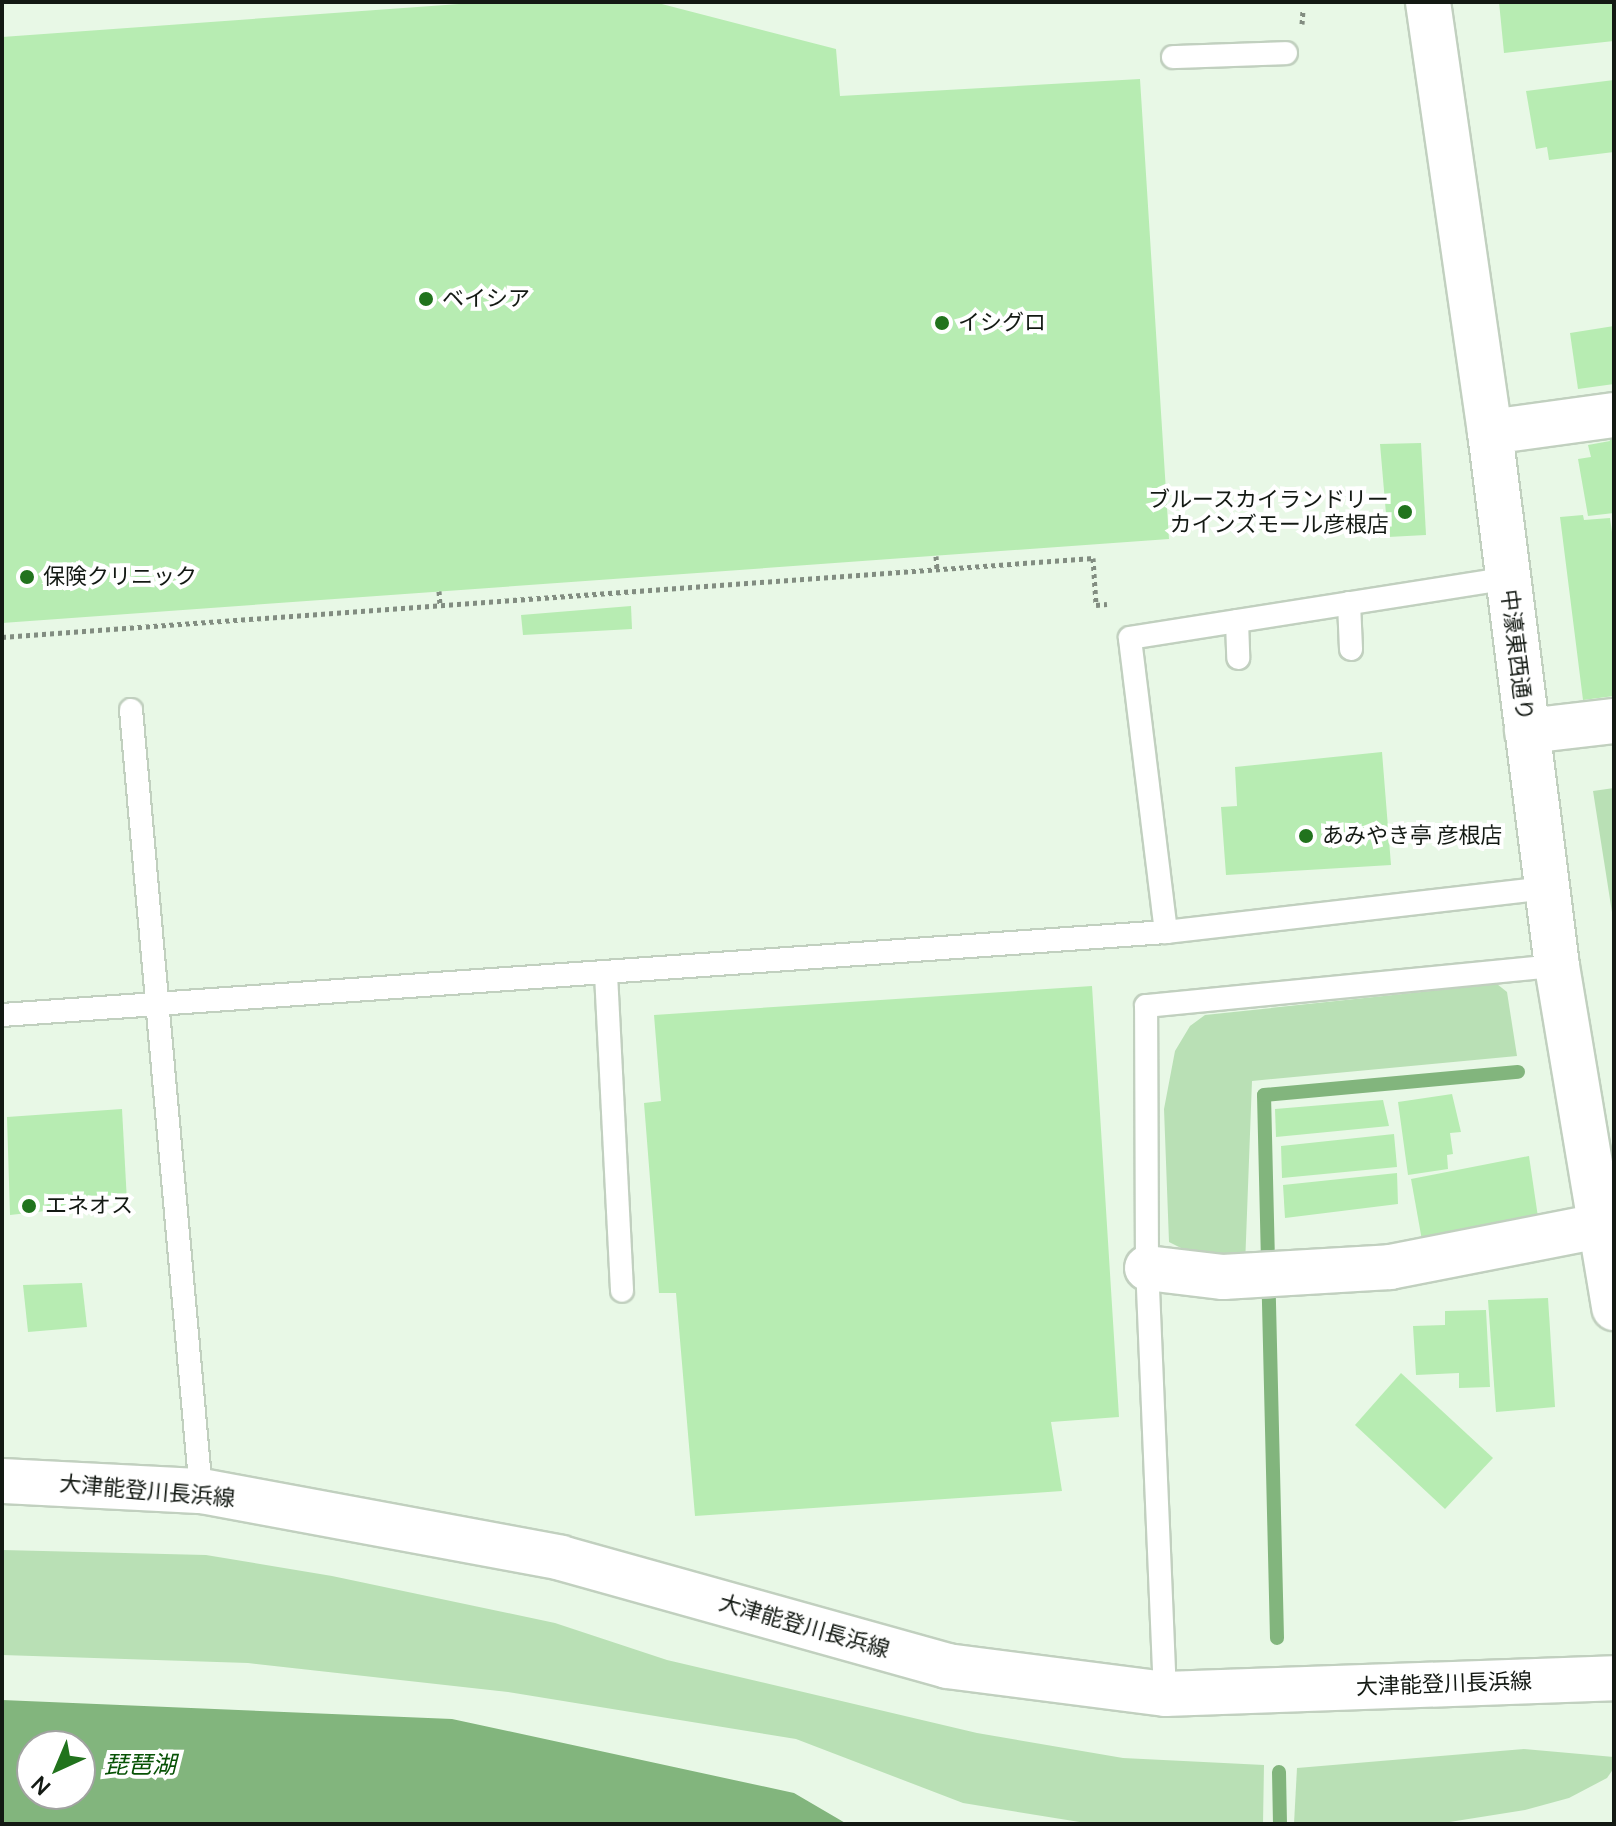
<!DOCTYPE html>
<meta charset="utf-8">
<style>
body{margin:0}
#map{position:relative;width:1616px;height:1826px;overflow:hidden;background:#e8f8e6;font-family:Manrope,"Noto Sans JP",sans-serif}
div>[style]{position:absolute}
.green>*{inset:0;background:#b9e0b5}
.water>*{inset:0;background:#82b57d}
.stream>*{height:14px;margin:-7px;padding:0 7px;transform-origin:7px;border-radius:7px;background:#82b57d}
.building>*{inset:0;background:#b7ecb2}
.path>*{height:5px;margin-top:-2.5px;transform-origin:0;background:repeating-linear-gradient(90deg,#828d81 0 4px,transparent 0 8px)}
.roads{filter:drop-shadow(2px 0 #c1d0bf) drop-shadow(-2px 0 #c1d0bf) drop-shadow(0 2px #c1d0bf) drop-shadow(0 -2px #c1d0bf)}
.service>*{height:22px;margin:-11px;padding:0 11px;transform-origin:11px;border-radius:11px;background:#fff}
.minor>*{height:44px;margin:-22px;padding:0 22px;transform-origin:22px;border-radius:22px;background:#fff}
.primary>*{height:44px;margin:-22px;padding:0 22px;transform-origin:22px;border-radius:22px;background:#fff}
.dots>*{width:22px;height:22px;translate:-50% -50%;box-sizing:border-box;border:4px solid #fff;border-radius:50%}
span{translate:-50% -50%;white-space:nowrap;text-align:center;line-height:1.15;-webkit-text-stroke:8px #fff;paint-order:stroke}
.poi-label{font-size:22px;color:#131913}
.left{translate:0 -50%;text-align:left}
.right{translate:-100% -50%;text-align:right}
.street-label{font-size:22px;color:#131913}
.water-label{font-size:24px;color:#075205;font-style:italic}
.frame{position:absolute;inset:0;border:4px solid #131913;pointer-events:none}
.north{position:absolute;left:16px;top:1730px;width:80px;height:80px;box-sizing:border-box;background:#fff;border:2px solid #a1a3a1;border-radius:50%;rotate:224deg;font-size:22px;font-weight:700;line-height:32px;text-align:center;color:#131913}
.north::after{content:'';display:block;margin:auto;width:28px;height:36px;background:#21731d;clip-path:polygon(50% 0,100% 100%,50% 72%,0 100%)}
</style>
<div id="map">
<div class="green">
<i style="clip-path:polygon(1614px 788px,1614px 925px,1593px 791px)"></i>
<i style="clip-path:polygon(1497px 984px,1507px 992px,1517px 1056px,1252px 1081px,1245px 1266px,1221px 1268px,1169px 1242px,1164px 1109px,1175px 1051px,1190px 1026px,1205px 1015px)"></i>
<i style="clip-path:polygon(2px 1550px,206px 1555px,332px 1576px,555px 1623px,667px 1660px,977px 1733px,1123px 1758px,1264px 1765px,1263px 1824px,1092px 1824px,963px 1803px,796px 1739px,508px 1692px,248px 1663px,2px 1655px)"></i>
<i style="clip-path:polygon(1524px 1749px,1614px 1757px,1614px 1768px,1607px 1778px,1569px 1798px,1525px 1810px,1437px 1824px,1294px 1824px,1297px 1768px)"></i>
</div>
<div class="water">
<i style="clip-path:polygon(evenodd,2px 1700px,452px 1719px,794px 1793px,847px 1824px,2px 1824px,2px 1700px,32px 1746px,80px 1746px,80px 1794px,32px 1794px,32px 1746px)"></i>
</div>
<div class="stream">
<i style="left:1277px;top:1638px;width:543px;rotate:-91.37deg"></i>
<i style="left:1264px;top:1095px;width:255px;rotate:-5.2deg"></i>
<i style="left:1279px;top:1772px;width:52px;rotate:88.9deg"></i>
</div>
<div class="building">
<i style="clip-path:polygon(487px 2px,654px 2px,836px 49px,840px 96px,1140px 79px,1169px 539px,2px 623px,2px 37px)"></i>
<i style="clip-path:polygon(1499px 2px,1614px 2px,1614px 41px,1504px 53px)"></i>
<i style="clip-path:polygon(1614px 80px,1614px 152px,1549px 160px,1547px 147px,1536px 149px,1526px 91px)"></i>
<i style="clip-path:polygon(1614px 326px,1614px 384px,1578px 389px,1570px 333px)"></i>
<i style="clip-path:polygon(1614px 435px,1614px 513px,1588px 516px,1578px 459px,1591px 457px,1588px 445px,1610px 441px,1608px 436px)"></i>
<i style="clip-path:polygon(1421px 443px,1426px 535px,1388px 537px,1380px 444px)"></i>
<i style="clip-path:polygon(1583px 515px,1584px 520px,1610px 518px,1614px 546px,1614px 696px,1583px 700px,1560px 517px)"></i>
<i style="clip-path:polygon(631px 606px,632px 629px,523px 635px,521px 615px)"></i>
<i style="clip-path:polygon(1382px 752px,1391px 865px,1226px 875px,1221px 807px,1237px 806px,1235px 767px)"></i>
<i style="clip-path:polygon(1092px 986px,1119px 1417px,1051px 1422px,1062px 1491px,695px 1516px,676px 1293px,659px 1293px,644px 1103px,661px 1101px,654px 1015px)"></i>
<i style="clip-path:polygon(1452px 1094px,1461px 1132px,1450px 1133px,1453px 1154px,1447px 1155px,1448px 1169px,1408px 1175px,1398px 1102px)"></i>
<i style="clip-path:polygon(1383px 1100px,1389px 1126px,1276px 1137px,1275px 1109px)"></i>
<i style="clip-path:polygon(122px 1109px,127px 1202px,10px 1215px,7px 1117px)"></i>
<i style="clip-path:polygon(1394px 1134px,1397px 1167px,1282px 1178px,1281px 1146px)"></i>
<i style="clip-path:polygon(1529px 1156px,1539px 1224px,1423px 1246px,1411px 1179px)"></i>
<i style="clip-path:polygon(1397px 1173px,1398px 1204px,1285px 1218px,1283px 1185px)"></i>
<i style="clip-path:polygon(82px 1283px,87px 1327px,28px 1332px,23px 1285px)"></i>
<i style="clip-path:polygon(1548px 1298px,1555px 1407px,1496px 1412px,1488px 1300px)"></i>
<i style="clip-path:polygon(1486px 1310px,1490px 1387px,1459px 1388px,1459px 1373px,1416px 1375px,1413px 1326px,1445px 1325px,1445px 1311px)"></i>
<i style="clip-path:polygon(1401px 1373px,1493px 1458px,1445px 1509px,1355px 1425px)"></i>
</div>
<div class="path">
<i style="left:1302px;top:24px;width:13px;rotate:-86deg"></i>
<i style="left:936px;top:556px;width:15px;rotate:86deg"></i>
<i style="left:439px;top:591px;width:14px;rotate:86deg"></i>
<i style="left:2px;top:637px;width:1094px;rotate:-4.14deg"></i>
<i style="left:1093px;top:558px;width:47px;rotate:86.3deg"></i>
<i style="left:1096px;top:605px;width:11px;rotate:-5deg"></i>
</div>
<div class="roads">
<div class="service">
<i style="left:1173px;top:57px;width:113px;rotate:-2deg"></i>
<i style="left:1349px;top:603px;width:46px;rotate:87.5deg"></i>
<i style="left:1237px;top:621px;width:37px;rotate:88deg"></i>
<i style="left:131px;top:710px;width:784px;rotate:84.88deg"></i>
<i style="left:1166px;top:932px;width:296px;rotate:-97deg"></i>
<i style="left:1130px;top:638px;width:382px;rotate:-9deg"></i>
<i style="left:606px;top:974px;width:317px;rotate:87.1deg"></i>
<i style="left:2px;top:1015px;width:1167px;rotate:-4.08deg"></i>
<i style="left:1166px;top:932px;width:383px;rotate:-6.6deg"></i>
<i style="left:1165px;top:1694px;width:426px;rotate:-92.4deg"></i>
<i style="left:1147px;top:1268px;width:262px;rotate:-90.2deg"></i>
<i style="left:1146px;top:1006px;width:413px;rotate:-5.6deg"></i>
</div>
<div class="minor">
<i style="left:1490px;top:432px;width:125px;rotate:-7.8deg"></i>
<i style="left:1527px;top:731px;width:88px;rotate:-6.6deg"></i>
<i style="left:1147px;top:1268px;width:77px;rotate:6.8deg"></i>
<i style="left:1223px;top:1277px;width:167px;rotate:-3.4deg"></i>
<i style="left:1390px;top:1267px;width:228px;rotate:-11.1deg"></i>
</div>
<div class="primary">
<i style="left:1428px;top:2px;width:434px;rotate:81.8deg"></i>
<i style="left:1490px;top:432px;width:538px;rotate:82.85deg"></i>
<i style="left:1557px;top:966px;width:347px;rotate:80.5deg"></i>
<i style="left:2px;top:1481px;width:199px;rotate:2.9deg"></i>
<i style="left:201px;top:1491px;width:366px;rotate:10.5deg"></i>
<i style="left:561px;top:1558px;width:401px;rotate:15.6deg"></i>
<i style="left:947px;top:1666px;width:220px;rotate:7.3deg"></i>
<i style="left:1165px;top:1694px;width:449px;rotate:-2deg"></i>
</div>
</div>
<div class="dots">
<i style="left:426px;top:299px;background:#21731d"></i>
<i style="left:942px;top:323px;background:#21731d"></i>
<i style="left:1405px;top:512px;background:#21731d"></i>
<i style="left:27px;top:577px;background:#21731d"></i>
<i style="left:1306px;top:836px;background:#21731d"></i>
<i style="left:29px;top:1206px;background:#21731d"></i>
</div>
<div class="poi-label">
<span class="left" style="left:442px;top:299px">ベイシア</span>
<span class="left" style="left:958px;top:323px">イシグロ</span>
<span class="right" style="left:1389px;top:512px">ブルースカイランドリー<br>カインズモール彦根店</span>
<span class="left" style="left:43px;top:577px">保険クリニック</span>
<span class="left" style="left:1322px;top:836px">あみやき亭 彦根店</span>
<span class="left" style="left:45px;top:1206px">エネオス</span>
</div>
<div class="street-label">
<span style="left:1517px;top:655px;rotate:83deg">中濠東西通り</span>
<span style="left:147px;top:1491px;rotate:5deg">大津能登川長浜線</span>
<span style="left:804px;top:1626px;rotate:16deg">大津能登川長浜線</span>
<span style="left:1444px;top:1684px;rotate:-2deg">大津能登川長浜線</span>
</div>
<div class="water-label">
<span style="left:140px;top:1764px">琵琶湖</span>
</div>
<div class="frame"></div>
<div class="north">N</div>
</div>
